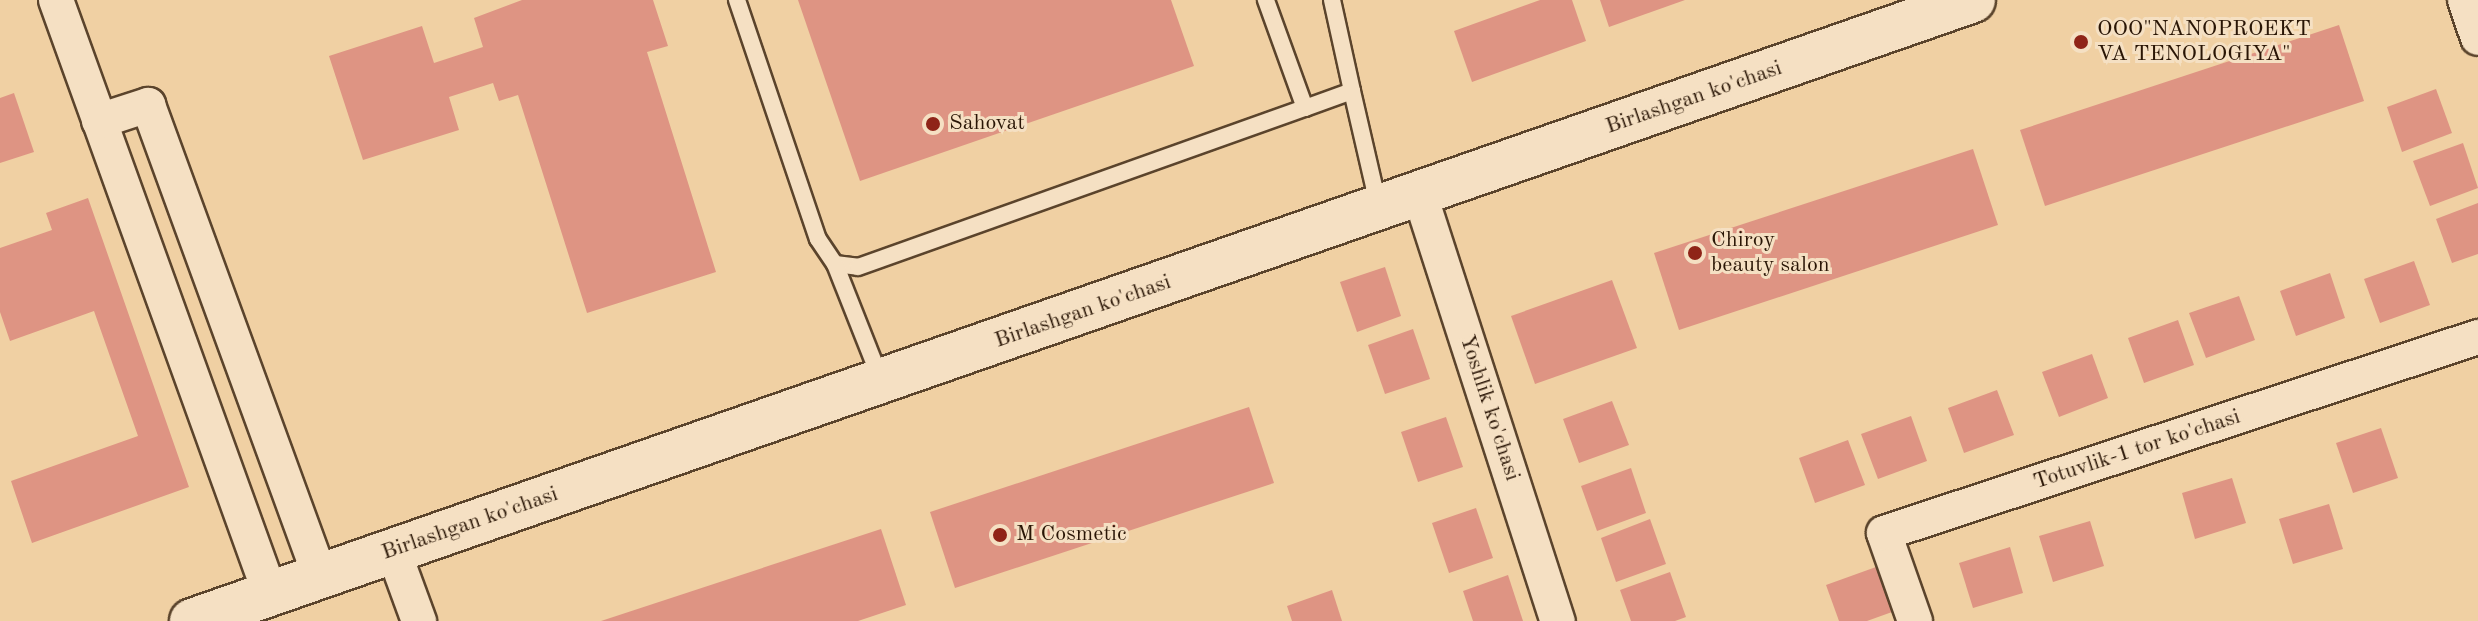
<!DOCTYPE html>
<meta charset="utf-8">
<style>
body{margin:0}
#map{position:relative;width:2478px;height:621px;overflow:hidden;background:#f0d0a3;font-family:"Old Standard TT",serif}
div>[style]{position:absolute}
.building>*{inset:0;background:#de9483}
.roads{filter:drop-shadow(2px 0 #5b442c) drop-shadow(-2px 0 #5b442c) drop-shadow(0 2px #5b442c) drop-shadow(0 -2px #5b442c)}
.lane>*{height:16px;margin:-8px;padding:0 8px;transform-origin:8px;border-radius:8px;background:#f5e0c3}
.street>*{height:34px;margin:-17px;padding:0 17px;transform-origin:17px;border-radius:17px;background:#f5e0c3}
.secondary>*{height:44px;margin:-22px;padding:0 22px;transform-origin:22px;border-radius:22px;background:#f5e0c3}
.dots>*{width:22px;height:22px;translate:-50% -50%;box-sizing:border-box;border:4px solid #f5e0c3;border-radius:50%}
span{translate:-50% -50%;white-space:nowrap;text-align:center;line-height:1.15;-webkit-text-stroke:6px #f5e0c3;paint-order:stroke}
.poi-label{font-size:22px;color:#291505}
.left{translate:0 -50%;text-align:left}
.street-label{font-size:22px;color:#291505}
</style>
<div id="map">
<div class="building">
<i style="clip-path:polygon(522px 0,653px 0,668px 46px,647px 52px,716px 272px,587px 313px,518px 95px,499px 101px,493px 83px,449px 97px,459px 130px,363px 160px,329px 56px,422px 26px,434px 63px,483px 47px,474px 18px)"></i>
<i style="clip-path:polygon(798px 0,1171px 0,1194px 66px,860px 181px)"></i>
<i style="clip-path:polygon(1540px 0,1572px 0,1586px 41px,1472px 82px,1454px 31px)"></i>
<i style="clip-path:polygon(1600px 0,1685px 0,1609px 27px)"></i>
<i style="clip-path:polygon(2339px 25px,2364px 101px,2045px 206px,2020px 130px)"></i>
<i style="clip-path:polygon(2436px 89px,2452px 133px,2402px 152px,2387px 107px)"></i>
<i style="clip-path:polygon(14px 93px,34px 152px,0 163px,0 98px)"></i>
<i style="clip-path:polygon(2463px 143px,2478px 188px,2430px 206px,2413px 161px)"></i>
<i style="clip-path:polygon(1973px 149px,1998px 225px,1679px 330px,1654px 253px)"></i>
<i style="clip-path:polygon(88px 198px,189px 487px,32px 543px,11px 481px,138px 436px,94px 311px,10px 341px,0 312px,0 248px,52px 230px,46px 213px)"></i>
<i style="clip-path:polygon(2478px 203px,2478px 254px,2452px 263px,2436px 219px)"></i>
<i style="clip-path:polygon(2414px 261px,2430px 305px,2380px 323px,2364px 279px)"></i>
<i style="clip-path:polygon(1385px 267px,1401px 316px,1357px 332px,1340px 282px)"></i>
<i style="clip-path:polygon(2330px 273px,2345px 318px,2296px 336px,2280px 291px)"></i>
<i style="clip-path:polygon(1612px 280px,1637px 348px,1535px 384px,1511px 316px)"></i>
<i style="clip-path:polygon(2239px 296px,2255px 340px,2206px 358px,2189px 313px)"></i>
<i style="clip-path:polygon(2178px 320px,2194px 365px,2144px 383px,2128px 338px)"></i>
<i style="clip-path:polygon(1413px 329px,1430px 379px,1385px 394px,1368px 345px)"></i>
<i style="clip-path:polygon(2092px 354px,2108px 398px,2059px 417px,2042px 372px)"></i>
<i style="clip-path:polygon(1997px 390px,2014px 435px,1964px 453px,1948px 408px)"></i>
<i style="clip-path:polygon(1612px 401px,1629px 445px,1579px 463px,1563px 419px)"></i>
<i style="clip-path:polygon(1249px 407px,1274px 483px,955px 588px,930px 512px)"></i>
<i style="clip-path:polygon(1911px 416px,1927px 461px,1878px 479px,1861px 434px)"></i>
<i style="clip-path:polygon(1446px 417px,1463px 467px,1418px 482px,1401px 432px)"></i>
<i style="clip-path:polygon(2381px 428px,2398px 478px,2353px 493px,2336px 443px)"></i>
<i style="clip-path:polygon(1848px 440px,1865px 485px,1815px 503px,1799px 458px)"></i>
<i style="clip-path:polygon(1631px 468px,1646px 513px,1597px 531px,1581px 486px)"></i>
<i style="clip-path:polygon(2232px 478px,2246px 523px,2195px 539px,2182px 493px)"></i>
<i style="clip-path:polygon(2329px 504px,2343px 549px,2293px 564px,2279px 519px)"></i>
<i style="clip-path:polygon(1476px 508px,1493px 558px,1449px 573px,1432px 523px)"></i>
<i style="clip-path:polygon(1650px 519px,1666px 564px,1616px 582px,1601px 538px)"></i>
<i style="clip-path:polygon(2090px 521px,2104px 566px,2053px 582px,2039px 536px)"></i>
<i style="clip-path:polygon(881px 529px,906px 605px,858px 621px,601px 621px)"></i>
<i style="clip-path:polygon(2010px 547px,2023px 593px,1973px 608px,1959px 563px)"></i>
<i style="clip-path:polygon(1876px 567px,1892px 612px,1867px 621px,1839px 621px,1826px 585px)"></i>
<i style="clip-path:polygon(1670px 572px,1686px 617px,1675px 621px,1631px 621px,1620px 590px)"></i>
<i style="clip-path:polygon(1508px 575px,1523px 621px,1473px 621px,1463px 591px)"></i>
<i style="clip-path:polygon(1332px 590px,1342px 621px,1292px 621px,1287px 606px)"></i>
</div>
<div class="roads">
<div class="lane">
<i style="left:737px;top:0;width:252px;rotate:71.3deg"></i>
<i style="left:818px;top:239px;width:30px;rotate:56deg"></i>
<i style="left:835px;top:264px;width:23px;rotate:7deg"></i>
<i style="left:858px;top:267px;width:474px;rotate:-19.6deg"></i>
<i style="left:1305px;top:108px;width:115px;rotate:-109.9deg"></i>
<i style="left:1332px;top:0;width:93px;rotate:77.6deg"></i>
<i style="left:1305px;top:108px;width:50px;rotate:-19.9deg"></i>
<i style="left:1352px;top:91px;width:116px;rotate:77deg"></i>
<i style="left:835px;top:264px;width:125px;rotate:68.4deg"></i>
</div>
<div class="street">
<i style="left:56px;top:0;width:630px;rotate:70.16deg"></i>
<i style="left:2465px;top:0;width:40px;rotate:71.1deg"></i>
<i style="left:99px;top:121px;width:52px;rotate:-18.1deg"></i>
<i style="left:148px;top:105px;width:501px;rotate:69.94deg"></i>
<i style="left:1420px;top:195px;width:448px;rotate:72.1deg"></i>
<i style="left:393px;top:550px;width:76px;rotate:69.9deg"></i>
<i style="left:1915px;top:621px;width:93px;rotate:-109.4deg"></i>
<i style="left:1884px;top:533px;width:626px;rotate:-18.26deg"></i>
</div>
<div class="secondary">
<i style="left:192px;top:621px;width:1886px;rotate:-19.22deg"></i>
</div>
</div>
<div class="dots">
<i style="left:2081px;top:42px;background:#8f2418"></i>
<i style="left:933px;top:124px;background:#8f2418"></i>
<i style="left:1695px;top:253px;background:#8f2418"></i>
<i style="left:1000px;top:535px;background:#8f2418"></i>
</div>
<div class="poi-label">
<span class="left" style="left:2097px;top:42px">ООО"NANOPROEKT<br>VA TENOLOGIYA"</span>
<span class="left" style="left:949px;top:124px">Sahovat</span>
<span class="left" style="left:1711px;top:253px">Chiroy<br>beauty salon</span>
<span class="left" style="left:1016px;top:535px">M Cosmetic</span>
</div>
<div class="street-label">
<span style="left:1694px;top:98px;rotate:-19deg">Birlashgan ko'chasi</span>
<span style="left:1083px;top:312px;rotate:-19deg">Birlashgan ko'chasi</span>
<span style="left:1489px;top:408px;rotate:72deg">Yoshlik ko'chasi</span>
<span style="left:2137px;top:450px;rotate:-18deg">Totuvlik-1 tor ko'chasi</span>
<span style="left:470px;top:524px;rotate:-19deg">Birlashgan ko'chasi</span>
</div>
</div>
